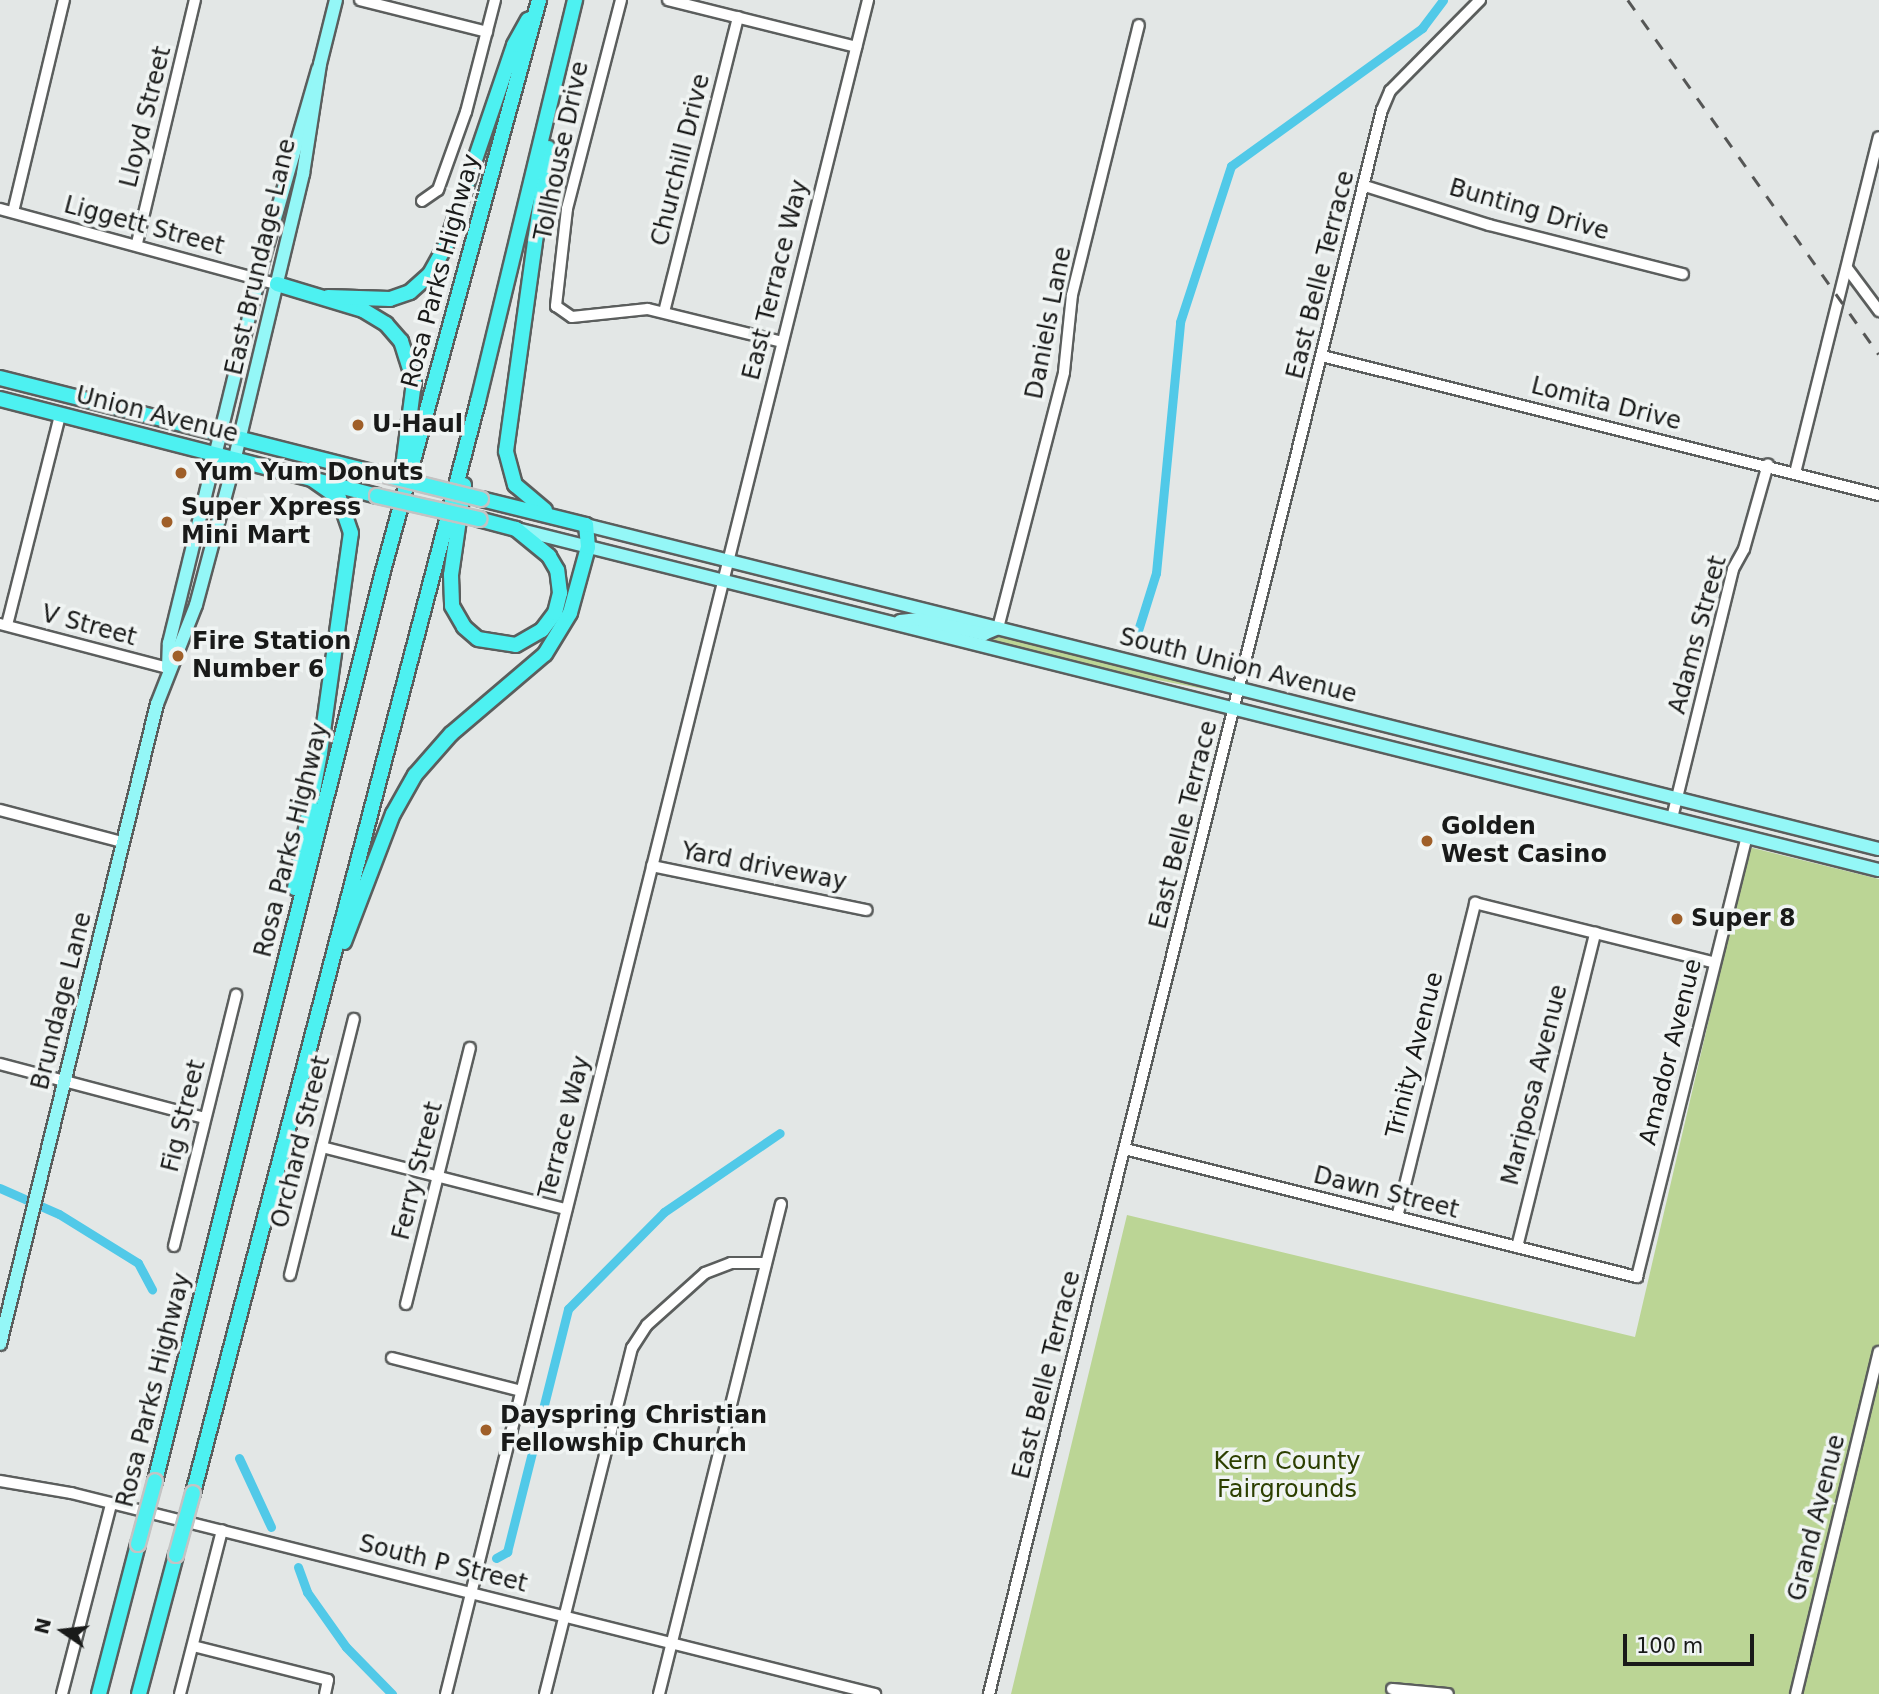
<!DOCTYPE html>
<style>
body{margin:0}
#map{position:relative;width:1879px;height:1694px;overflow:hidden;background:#e3e7e6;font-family:"DejaVu Sans",sans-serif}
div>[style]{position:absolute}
.green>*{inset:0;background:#bbd595}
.canal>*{height:9px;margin:-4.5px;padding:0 4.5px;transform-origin:4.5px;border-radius:4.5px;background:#51c9e8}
.roads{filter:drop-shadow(2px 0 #5b5e5d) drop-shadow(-2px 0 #5b5e5d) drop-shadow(0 2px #5b5e5d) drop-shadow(0 -2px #5b5e5d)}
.minor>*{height:10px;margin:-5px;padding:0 5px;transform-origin:5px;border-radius:5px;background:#fff}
.major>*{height:12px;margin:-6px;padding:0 6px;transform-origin:6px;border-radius:6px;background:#94f7f7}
.highway>*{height:14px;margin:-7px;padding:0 7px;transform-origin:7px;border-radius:7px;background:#4df1f1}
.rail>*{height:2.5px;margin-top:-1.25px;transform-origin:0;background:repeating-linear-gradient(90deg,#555655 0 12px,transparent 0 24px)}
.bridges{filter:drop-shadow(2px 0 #c3c3c3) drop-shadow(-2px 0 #c3c3c3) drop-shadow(0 2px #c3c3c3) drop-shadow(0 -2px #c3c3c3)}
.highway-bridge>*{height:14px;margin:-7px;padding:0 7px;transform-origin:7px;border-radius:7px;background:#4df1f1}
.dots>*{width:19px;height:19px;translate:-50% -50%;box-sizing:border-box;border:4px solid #f0f4f3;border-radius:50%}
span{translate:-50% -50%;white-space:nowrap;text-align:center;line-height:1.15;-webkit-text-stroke:7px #f0f4f3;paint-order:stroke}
.street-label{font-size:24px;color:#191a19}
.poi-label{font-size:24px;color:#191a19;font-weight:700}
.left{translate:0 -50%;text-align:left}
.park-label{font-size:24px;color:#2c3f00}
.north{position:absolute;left:28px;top:1596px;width:70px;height:70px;-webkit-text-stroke:5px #f0f4f3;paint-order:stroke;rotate:284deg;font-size:19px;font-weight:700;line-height:28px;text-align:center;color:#191a19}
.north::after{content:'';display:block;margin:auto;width:24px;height:32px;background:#191a19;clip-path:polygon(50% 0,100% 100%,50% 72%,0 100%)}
.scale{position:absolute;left:1623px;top:1634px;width:131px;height:32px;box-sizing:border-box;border:4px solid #191a19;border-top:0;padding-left:9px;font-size:21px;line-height:24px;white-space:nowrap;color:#191a19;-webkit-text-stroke:5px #f0f4f3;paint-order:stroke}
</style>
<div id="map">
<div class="green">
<i style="clip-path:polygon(974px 636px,1001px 636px,1225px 693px,1116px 672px)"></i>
<i style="clip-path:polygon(1749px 847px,1879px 879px,1879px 1694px,1011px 1694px,1127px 1215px,1635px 1337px)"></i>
</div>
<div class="canal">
<i style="left:1135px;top:640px;width:70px;rotate:-72.6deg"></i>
<i style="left:1156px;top:573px;width:252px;rotate:-84.5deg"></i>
<i style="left:1180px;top:322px;width:164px;rotate:-71.9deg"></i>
<i style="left:1231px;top:166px;width:236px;rotate:-35.8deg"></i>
<i style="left:1422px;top:28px;width:35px;rotate:-53deg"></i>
<i style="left:0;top:1188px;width:64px;rotate:23.8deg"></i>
<i style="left:59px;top:1214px;width:93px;rotate:31.8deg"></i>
<i style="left:138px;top:1263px;width:30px;rotate:62deg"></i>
<i style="left:239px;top:1458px;width:76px;rotate:65.1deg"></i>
<i style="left:496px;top:1558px;width:13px;rotate:-29deg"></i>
<i style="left:507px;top:1552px;width:251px;rotate:-75.9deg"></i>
<i style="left:568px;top:1309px;width:136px;rotate:-45.3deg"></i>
<i style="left:664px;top:1212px;width:140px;rotate:-34.3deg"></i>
<i style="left:298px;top:1567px;width:27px;rotate:70deg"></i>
<i style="left:307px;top:1592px;width:67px;rotate:54.7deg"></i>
<i style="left:346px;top:1647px;width:66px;rotate:45.6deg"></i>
</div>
<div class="roads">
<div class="minor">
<i style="left:360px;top:0;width:131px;rotate:14.1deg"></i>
<i style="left:621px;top:0;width:216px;rotate:104.5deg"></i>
<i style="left:567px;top:209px;width:98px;rotate:96.5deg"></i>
<i style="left:556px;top:306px;width:19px;rotate:35deg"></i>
<i style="left:572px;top:317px;width:76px;rotate:-6deg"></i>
<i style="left:648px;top:309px;width:138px;rotate:13.8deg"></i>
<i style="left:668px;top:0;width:194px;rotate:14deg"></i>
<i style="left:1365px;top:186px;width:130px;rotate:17.5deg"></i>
<i style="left:1489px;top:225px;width:200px;rotate:14.2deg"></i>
<i style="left:422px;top:201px;width:19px;rotate:-35deg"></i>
<i style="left:438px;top:190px;width:83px;rotate:-70.3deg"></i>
<i style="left:466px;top:112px;width:116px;rotate:-75.5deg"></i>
<i style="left:0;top:209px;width:287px;rotate:15.2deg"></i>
<i style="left:13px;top:212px;width:218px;rotate:-76.5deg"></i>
<i style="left:137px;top:243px;width:250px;rotate:-76.6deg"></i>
<i style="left:1847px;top:268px;width:54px;rotate:53.3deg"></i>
<i style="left:664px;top:312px;width:304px;rotate:-75.9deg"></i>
<i style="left:1322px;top:356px;width:574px;rotate:14.01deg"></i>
<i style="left:1795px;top:473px;width:346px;rotate:-76deg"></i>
<i style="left:0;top:624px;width:174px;rotate:14.7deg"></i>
<i style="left:7px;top:625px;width:217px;rotate:-75.8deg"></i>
<i style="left:998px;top:628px;width:264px;rotate:-75.5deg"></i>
<i style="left:1064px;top:372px;width:77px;rotate:-84.1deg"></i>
<i style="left:1072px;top:295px;width:278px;rotate:-76.1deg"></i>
<i style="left:0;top:810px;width:126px;rotate:14.7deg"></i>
<i style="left:1672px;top:818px;width:256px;rotate:-76.2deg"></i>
<i style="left:1733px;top:569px;width:23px;rotate:-61deg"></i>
<i style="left:1744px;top:549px;width:88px;rotate:-74.2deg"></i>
<i style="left:652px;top:866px;width:219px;rotate:11.6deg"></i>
<i style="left:0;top:1064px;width:212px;rotate:14.8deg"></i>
<i style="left:322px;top:1147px;width:252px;rotate:14.3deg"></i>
<i style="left:1125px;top:1149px;width:528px;rotate:14.04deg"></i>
<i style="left:1637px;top:1277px;width:454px;rotate:-76deg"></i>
<i style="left:1397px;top:1217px;width:324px;rotate:-76deg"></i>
<i style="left:1475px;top:903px;width:247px;rotate:14deg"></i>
<i style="left:174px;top:1246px;width:259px;rotate:-76.1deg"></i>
<i style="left:1517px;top:1247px;width:324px;rotate:-76deg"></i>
<i style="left:290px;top:1275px;width:264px;rotate:-76deg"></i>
<i style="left:406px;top:1304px;width:264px;rotate:-76deg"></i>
<i style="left:392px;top:1358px;width:133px;rotate:14.3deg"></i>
<i style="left:0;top:1481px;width:72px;rotate:9.6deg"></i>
<i style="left:71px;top:1493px;width:829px;rotate:14.04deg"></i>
<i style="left:193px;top:1646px;width:139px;rotate:14.1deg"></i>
<i style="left:328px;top:1680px;width:14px;rotate:102deg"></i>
<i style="left:1392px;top:1689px;width:56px;rotate:5.1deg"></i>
<i style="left:62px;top:1694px;width:196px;rotate:-75.5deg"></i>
<i style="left:180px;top:1694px;width:169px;rotate:-75.6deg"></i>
<i style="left:446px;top:1694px;width:1746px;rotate:-76.01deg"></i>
<i style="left:545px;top:1694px;width:357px;rotate:-75.9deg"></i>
<i style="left:632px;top:1348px;width:27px;rotate:-57deg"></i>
<i style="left:647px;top:1325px;width:78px;rotate:-41.9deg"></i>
<i style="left:705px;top:1273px;width:28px;rotate:-21deg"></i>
<i style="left:731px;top:1263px;width:35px"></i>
<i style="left:659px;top:1694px;width:505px;rotate:-76.02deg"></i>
<i style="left:989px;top:1694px;width:1632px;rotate:-76.07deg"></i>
<i style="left:1382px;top:110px;width:21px;rotate:-67deg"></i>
<i style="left:1390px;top:91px;width:128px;rotate:-45.3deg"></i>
<i style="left:1796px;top:1694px;width:352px;rotate:-76.4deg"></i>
</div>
<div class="major">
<i style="left:586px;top:525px;width:1333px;rotate:14.07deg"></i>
<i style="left:517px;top:529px;width:1404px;rotate:14.06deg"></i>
<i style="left:900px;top:621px;width:19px;rotate:-6deg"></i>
<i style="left:919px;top:619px;width:67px;rotate:13deg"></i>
<i style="left:984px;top:634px;width:15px;rotate:-23deg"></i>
<i style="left:168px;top:668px;width:25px;rotate:-88deg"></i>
<i style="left:169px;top:643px;width:394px;rotate:-76.2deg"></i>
<i style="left:263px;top:260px;width:199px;rotate:-73.9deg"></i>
<i style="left:0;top:1344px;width:659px;rotate:-76.22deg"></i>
<i style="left:157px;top:704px;width:106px;rotate:-68.5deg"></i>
<i style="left:196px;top:605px;width:136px;rotate:-75deg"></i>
<i style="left:231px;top:474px;width:309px;rotate:-76.5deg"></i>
<i style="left:303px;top:174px;width:111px;rotate:-81.2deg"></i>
<i style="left:320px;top:64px;width:66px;rotate:-76deg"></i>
</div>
<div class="highway">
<i style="left:277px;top:284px;width:90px;rotate:16.8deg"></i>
<i style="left:363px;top:310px;width:27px;rotate:31deg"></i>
<i style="left:386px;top:324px;width:23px;rotate:49deg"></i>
<i style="left:401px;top:341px;width:43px;rotate:72.4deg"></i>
<i style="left:414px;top:382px;width:86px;rotate:97.4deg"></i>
<i style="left:328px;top:297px;width:62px;rotate:1.8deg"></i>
<i style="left:390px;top:299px;width:21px;rotate:-19deg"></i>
<i style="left:410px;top:292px;width:27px;rotate:-42deg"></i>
<i style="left:430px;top:274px;width:33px;rotate:-61deg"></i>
<i style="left:446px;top:245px;width:211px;rotate:-71.2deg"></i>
<i style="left:514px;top:45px;width:29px;rotate:-61deg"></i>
<i style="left:0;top:378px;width:392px;rotate:14.2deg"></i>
<i style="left:0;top:399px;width:389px;rotate:14.4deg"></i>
<i style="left:464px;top:485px;width:91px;rotate:98.2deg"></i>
<i style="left:451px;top:575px;width:31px;rotate:88deg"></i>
<i style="left:452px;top:606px;width:24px;rotate:60deg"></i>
<i style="left:464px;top:627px;width:18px;rotate:41deg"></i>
<i style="left:478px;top:639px;width:38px;rotate:9deg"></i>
<i style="left:516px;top:645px;width:30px;rotate:-30deg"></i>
<i style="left:542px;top:630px;width:21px;rotate:-53deg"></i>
<i style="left:555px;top:613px;width:21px;rotate:-76deg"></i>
<i style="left:560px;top:593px;width:23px;rotate:-97deg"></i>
<i style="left:557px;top:570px;width:16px;rotate:-120deg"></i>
<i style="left:549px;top:556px;width:43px;rotate:-140.7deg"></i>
<i style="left:516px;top:529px;width:38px;rotate:-165deg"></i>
<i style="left:545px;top:510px;width:39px;rotate:-140deg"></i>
<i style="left:515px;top:485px;width:35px;rotate:-105deg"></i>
<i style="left:506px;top:451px;width:306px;rotate:-82.1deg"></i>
<i style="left:295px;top:888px;width:137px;rotate:-79.5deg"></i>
<i style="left:320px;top:753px;width:222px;rotate:-82deg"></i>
<i style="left:351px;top:533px;width:37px;rotate:-109deg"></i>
<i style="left:339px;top:498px;width:35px;rotate:-145deg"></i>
<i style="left:344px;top:942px;width:137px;rotate:-69.1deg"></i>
<i style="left:393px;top:814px;width:45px;rotate:-60.6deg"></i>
<i style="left:415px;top:775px;width:55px;rotate:-48.7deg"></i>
<i style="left:451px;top:734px;width:123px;rotate:-40.4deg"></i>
<i style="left:545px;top:654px;width:48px;rotate:-58.6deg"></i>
<i style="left:570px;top:613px;width:68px;rotate:-74.7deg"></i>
<i style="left:588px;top:547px;width:22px;rotate:-95deg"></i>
<i style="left:586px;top:525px;width:108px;rotate:-166.1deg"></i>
<i style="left:155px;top:1481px;width:938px;rotate:-75.93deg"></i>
<i style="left:383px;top:571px;width:592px;rotate:-74.72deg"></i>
<i style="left:193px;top:1493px;width:1129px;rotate:-75.37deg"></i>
<i style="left:478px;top:401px;width:413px;rotate:-76.4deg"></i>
<i style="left:99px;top:1694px;width:155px;rotate:-75.4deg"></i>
<i style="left:139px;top:1694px;width:144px;rotate:-75.1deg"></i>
</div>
</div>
<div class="rail">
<i style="left:1628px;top:0;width:434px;rotate:54.7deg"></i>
</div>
<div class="bridges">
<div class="highway-bridge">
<i style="left:380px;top:474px;width:104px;rotate:13.9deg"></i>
<i style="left:377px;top:496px;width:105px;rotate:12.7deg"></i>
<i style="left:138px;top:1544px;width:65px;rotate:-74.9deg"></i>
<i style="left:176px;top:1555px;width:64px;rotate:-74.7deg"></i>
</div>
</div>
<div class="dots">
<i style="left:358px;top:425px;background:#9f5f29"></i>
<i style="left:181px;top:473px;background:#9f5f29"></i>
<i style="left:167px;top:522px;background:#9f5f29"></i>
<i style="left:178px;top:656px;background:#9f5f29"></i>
<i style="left:1427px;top:841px;background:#9f5f29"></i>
<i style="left:1677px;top:919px;background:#9f5f29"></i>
<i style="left:486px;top:1430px;background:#9f5f29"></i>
</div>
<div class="street-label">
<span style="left:146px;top:117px;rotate:-76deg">Lloyd Street</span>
<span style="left:562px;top:151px;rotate:-78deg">Tollhouse Drive</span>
<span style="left:681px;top:160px;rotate:-76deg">Churchill Drive</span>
<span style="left:1529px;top:210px;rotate:16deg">Bunting Drive</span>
<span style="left:144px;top:226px;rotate:15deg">Liggett Street</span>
<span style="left:261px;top:257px;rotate:-77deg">East Brundage Lane</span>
<span style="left:441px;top:271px;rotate:-75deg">Rosa Parks Highway</span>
<span style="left:1321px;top:275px;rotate:-76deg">East Belle Terrace</span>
<span style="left:776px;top:280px;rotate:-76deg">East Terrace Way</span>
<span style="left:1049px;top:323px;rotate:-79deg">Daniels Lane</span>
<span style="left:1606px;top:404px;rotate:14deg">Lomita Drive</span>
<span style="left:157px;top:415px;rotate:14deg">Union Avenue</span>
<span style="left:89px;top:626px;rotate:15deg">V Street</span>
<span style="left:1698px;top:635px;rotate:-75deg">Adams Street</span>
<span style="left:1238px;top:666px;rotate:14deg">South Union Avenue</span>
<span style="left:1184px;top:825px;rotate:-76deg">East Belle Terrace</span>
<span style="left:292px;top:840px;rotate:-76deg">Rosa Parks Highway</span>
<span style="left:764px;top:867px;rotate:11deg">Yard driveway</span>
<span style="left:62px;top:1001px;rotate:-76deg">Brundage Lane</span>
<span style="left:1671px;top:1052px;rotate:-76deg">Amador Avenue</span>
<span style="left:1415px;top:1055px;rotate:-76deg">Trinity Avenue</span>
<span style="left:1535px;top:1085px;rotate:-76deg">Mariposa Avenue</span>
<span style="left:184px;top:1116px;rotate:-76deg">Fig Street</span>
<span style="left:565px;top:1127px;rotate:-76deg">Terrace Way</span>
<span style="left:301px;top:1142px;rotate:-76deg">Orchard Street</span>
<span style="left:418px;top:1171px;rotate:-76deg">Ferry Street</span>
<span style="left:1386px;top:1193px;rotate:14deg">Dawn Street</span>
<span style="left:1047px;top:1375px;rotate:-76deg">East Belle Terrace</span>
<span style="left:154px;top:1390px;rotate:-76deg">Rosa Parks Highway</span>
<span style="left:1817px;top:1518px;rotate:-76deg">Grand Avenue</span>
<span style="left:443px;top:1564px;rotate:14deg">South P Street</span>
</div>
<div class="poi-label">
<span class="left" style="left:372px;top:425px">U-Haul</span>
<span class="left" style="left:195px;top:473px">Yum Yum Donuts</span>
<span class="left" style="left:181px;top:522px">Super Xpress<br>Mini Mart</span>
<span class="left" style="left:192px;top:656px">Fire Station<br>Number 6</span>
<span class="left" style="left:1441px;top:841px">Golden<br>West Casino</span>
<span class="left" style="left:1691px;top:919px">Super 8</span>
<span class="left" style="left:500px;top:1430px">Dayspring Christian<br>Fellowship Church</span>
</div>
<div class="park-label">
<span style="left:1287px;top:1476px">Kern County<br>Fairgrounds</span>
</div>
<div class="north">N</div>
<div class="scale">100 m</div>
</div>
